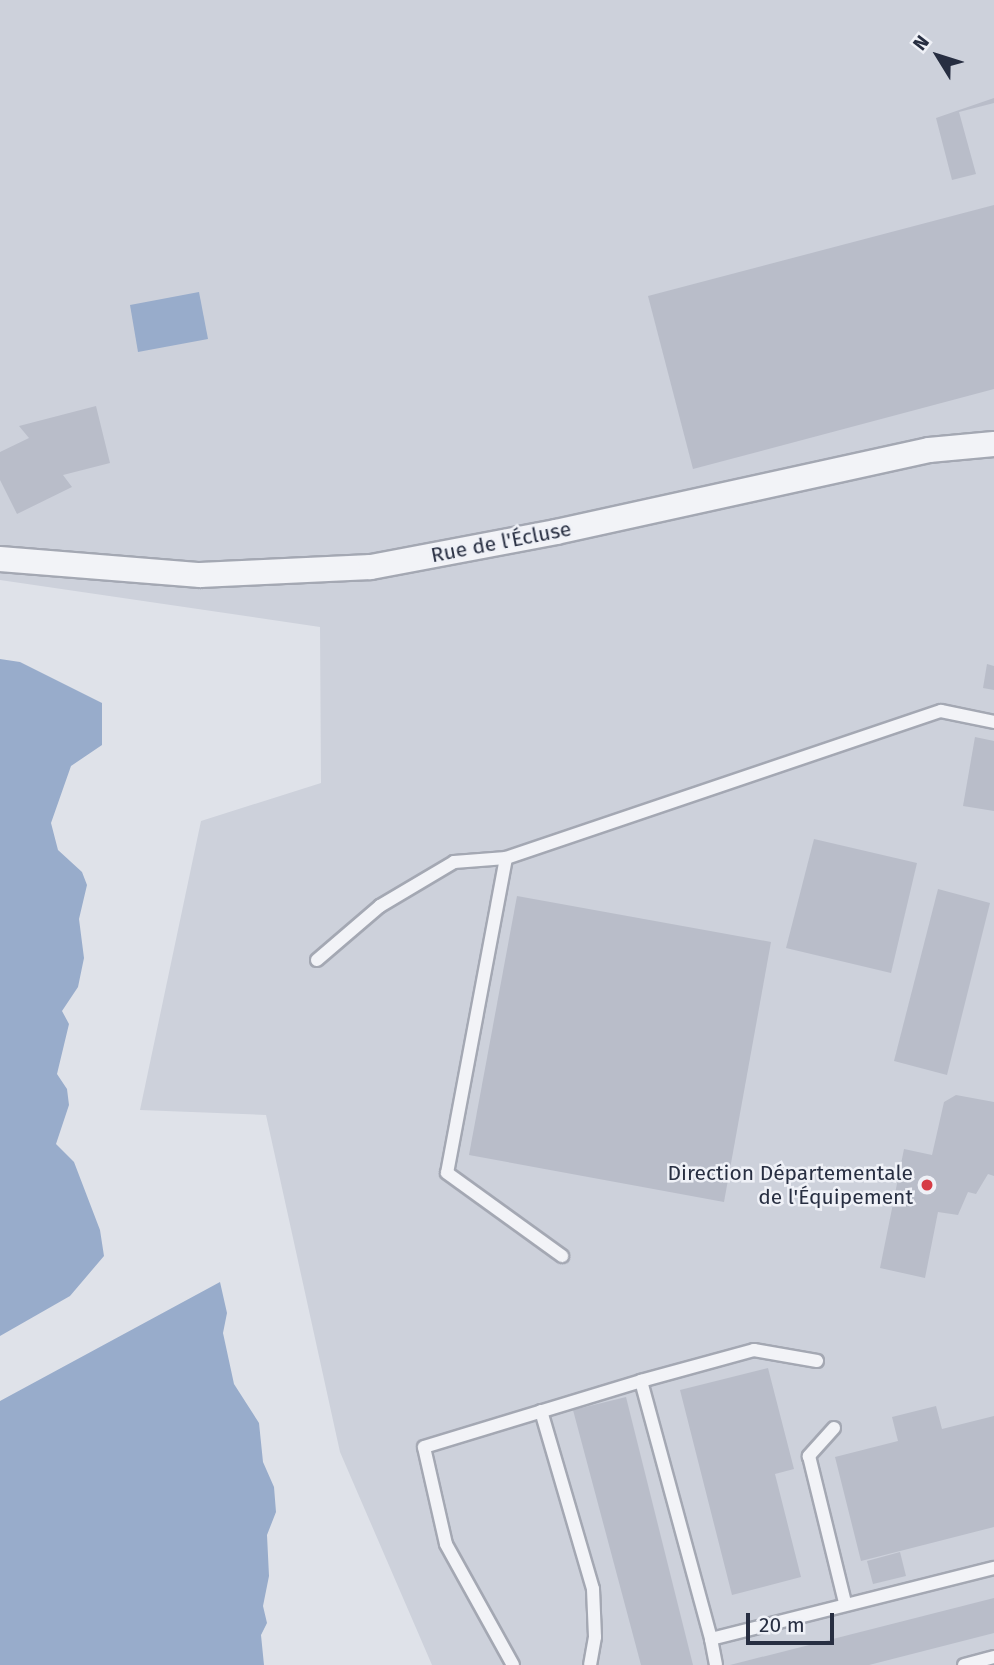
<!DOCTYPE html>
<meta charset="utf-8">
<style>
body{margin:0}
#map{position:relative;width:994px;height:1665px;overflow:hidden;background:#dfe2e9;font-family:"Fira Sans",sans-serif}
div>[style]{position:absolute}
.built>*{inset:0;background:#cdd1db}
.water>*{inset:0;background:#98accb}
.building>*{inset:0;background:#b9bdc9}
.roads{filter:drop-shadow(2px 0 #a4a8b3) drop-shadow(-2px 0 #a4a8b3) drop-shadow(0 2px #a4a8b3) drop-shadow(0 -2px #a4a8b3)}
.service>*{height:12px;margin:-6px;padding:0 6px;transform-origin:6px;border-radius:6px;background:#f2f3f7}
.minor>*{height:24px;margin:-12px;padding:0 12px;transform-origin:12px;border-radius:12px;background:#f2f3f7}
.dots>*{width:19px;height:19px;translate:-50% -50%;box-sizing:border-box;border:4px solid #eff1f7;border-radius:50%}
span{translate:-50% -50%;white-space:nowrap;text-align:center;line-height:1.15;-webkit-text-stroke:5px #eff1f7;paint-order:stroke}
.street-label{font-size:21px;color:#272e41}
.poi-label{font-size:21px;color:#272e41}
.right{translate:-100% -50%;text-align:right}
.north{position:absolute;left:903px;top:21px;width:70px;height:70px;-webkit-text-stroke:5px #eff1f7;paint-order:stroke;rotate:308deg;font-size:19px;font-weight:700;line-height:28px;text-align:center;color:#272e41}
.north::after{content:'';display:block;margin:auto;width:24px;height:32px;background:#272e41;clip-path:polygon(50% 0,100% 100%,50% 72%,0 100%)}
.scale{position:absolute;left:746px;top:1613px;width:88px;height:32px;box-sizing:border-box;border:4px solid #272e41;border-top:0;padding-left:9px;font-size:21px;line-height:24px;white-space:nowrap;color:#272e41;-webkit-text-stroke:5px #eff1f7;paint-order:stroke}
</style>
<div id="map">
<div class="built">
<i style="clip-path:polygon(0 0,994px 0,994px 1665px,432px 1665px,340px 1452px,266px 1115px,140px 1110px,201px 821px,321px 783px,320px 627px,0 580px)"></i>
</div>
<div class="water">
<i style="clip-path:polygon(199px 292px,208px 339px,138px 352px,130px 305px)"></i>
<i style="clip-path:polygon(0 659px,20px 662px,102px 703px,102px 745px,71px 766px,51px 823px,58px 850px,82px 872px,87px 885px,79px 919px,84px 958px,78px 987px,62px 1011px,69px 1024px,57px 1074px,67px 1089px,69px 1105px,56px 1144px,74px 1162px,100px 1230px,104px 1256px,70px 1296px,0 1336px)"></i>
<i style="clip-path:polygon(220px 1282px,227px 1313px,223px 1333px,234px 1384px,259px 1423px,263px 1462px,274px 1487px,276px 1512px,267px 1535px,269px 1576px,263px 1606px,267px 1623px,261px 1635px,264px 1665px,0 1665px,0 1401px)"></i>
</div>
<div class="building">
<i style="clip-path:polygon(994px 98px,994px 103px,959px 112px,976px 174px,952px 180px,936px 118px)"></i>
<i style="clip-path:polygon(994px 205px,994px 389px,693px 469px,648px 296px)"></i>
<i style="clip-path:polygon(96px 406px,110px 463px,63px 475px,72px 487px,17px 514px,0 480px,0 452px,29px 438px,19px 426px)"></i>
<i style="clip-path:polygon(987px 664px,994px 666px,994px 690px,983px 688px)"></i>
<i style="clip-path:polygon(975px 737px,994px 741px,994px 811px,963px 806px)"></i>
<i style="clip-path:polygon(814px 839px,917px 863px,891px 973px,786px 948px)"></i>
<i style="clip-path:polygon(938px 889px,990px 903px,947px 1075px,894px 1061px)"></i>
<i style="clip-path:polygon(517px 896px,771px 942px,724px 1202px,469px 1155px)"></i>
<i style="clip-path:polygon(956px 1095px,994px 1102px,994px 1176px,988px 1174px,976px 1194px,968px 1192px,958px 1215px,938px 1212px,925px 1278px,880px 1268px,904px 1149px,932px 1155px,944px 1102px)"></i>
<i style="clip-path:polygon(768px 1368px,794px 1469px,775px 1474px,801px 1577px,732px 1595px,680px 1390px)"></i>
<i style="clip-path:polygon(626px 1397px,693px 1665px,641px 1665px,573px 1410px)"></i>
<i style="clip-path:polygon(936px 1406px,942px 1429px,994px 1416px,994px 1527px,861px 1561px,835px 1457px,898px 1441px,892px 1417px)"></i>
<i style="clip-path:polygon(900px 1552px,906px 1576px,873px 1584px,867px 1561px)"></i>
<i style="clip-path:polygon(994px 1598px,994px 1633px,869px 1665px,730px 1665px)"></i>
</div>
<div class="roads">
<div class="service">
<i style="left:506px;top:858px;width:320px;rotate:100.6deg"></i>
<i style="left:447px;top:1173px;width:142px;rotate:35.8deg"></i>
<i style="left:317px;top:960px;width:83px;rotate:-40.6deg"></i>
<i style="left:380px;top:906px;width:86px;rotate:-30.7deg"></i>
<i style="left:454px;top:862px;width:52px;rotate:-4.4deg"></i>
<i style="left:506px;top:858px;width:459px;rotate:-18.7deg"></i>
<i style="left:941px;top:711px;width:54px;rotate:11.7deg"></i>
<i style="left:817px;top:1361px;width:64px;rotate:-170.1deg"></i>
<i style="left:754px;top:1350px;width:117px;rotate:164.7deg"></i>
<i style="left:641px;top:1381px;width:267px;rotate:74.8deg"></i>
<i style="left:711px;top:1639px;width:292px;rotate:-14.1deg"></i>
<i style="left:541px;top:1411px;width:185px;rotate:73.7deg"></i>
<i style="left:593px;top:1589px;width:48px;rotate:87.6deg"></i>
<i style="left:595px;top:1637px;width:28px;rotate:100deg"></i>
<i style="left:834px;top:1428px;width:38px;rotate:132deg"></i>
<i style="left:809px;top:1456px;width:151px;rotate:76.2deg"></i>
<i style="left:711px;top:1639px;width:26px;rotate:79deg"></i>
<i style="left:513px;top:1665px;width:138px;rotate:-119deg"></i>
<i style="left:446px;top:1544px;width:99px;rotate:-102.8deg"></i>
<i style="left:424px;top:1447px;width:227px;rotate:-16.9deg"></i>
<i style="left:964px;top:1665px;width:31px;rotate:-15deg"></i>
</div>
<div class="minor">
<i style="left:0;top:559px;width:201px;rotate:4.6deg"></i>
<i style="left:200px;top:575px;width:171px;rotate:-2.7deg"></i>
<i style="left:371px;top:567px;width:188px;rotate:-10.7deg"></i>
<i style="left:556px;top:532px;width:382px;rotate:-12.4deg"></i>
<i style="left:929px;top:450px;width:65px;rotate:-5.3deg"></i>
</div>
</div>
<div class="dots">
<i style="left:927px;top:1185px;background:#d63c45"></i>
</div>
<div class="street-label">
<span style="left:501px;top:542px;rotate:-11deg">Rue de l'Écluse</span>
</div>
<div class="poi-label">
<span class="right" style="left:913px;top:1185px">Direction Départementale<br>de l'Équipement</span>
</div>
<div class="north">N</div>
<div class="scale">20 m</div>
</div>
